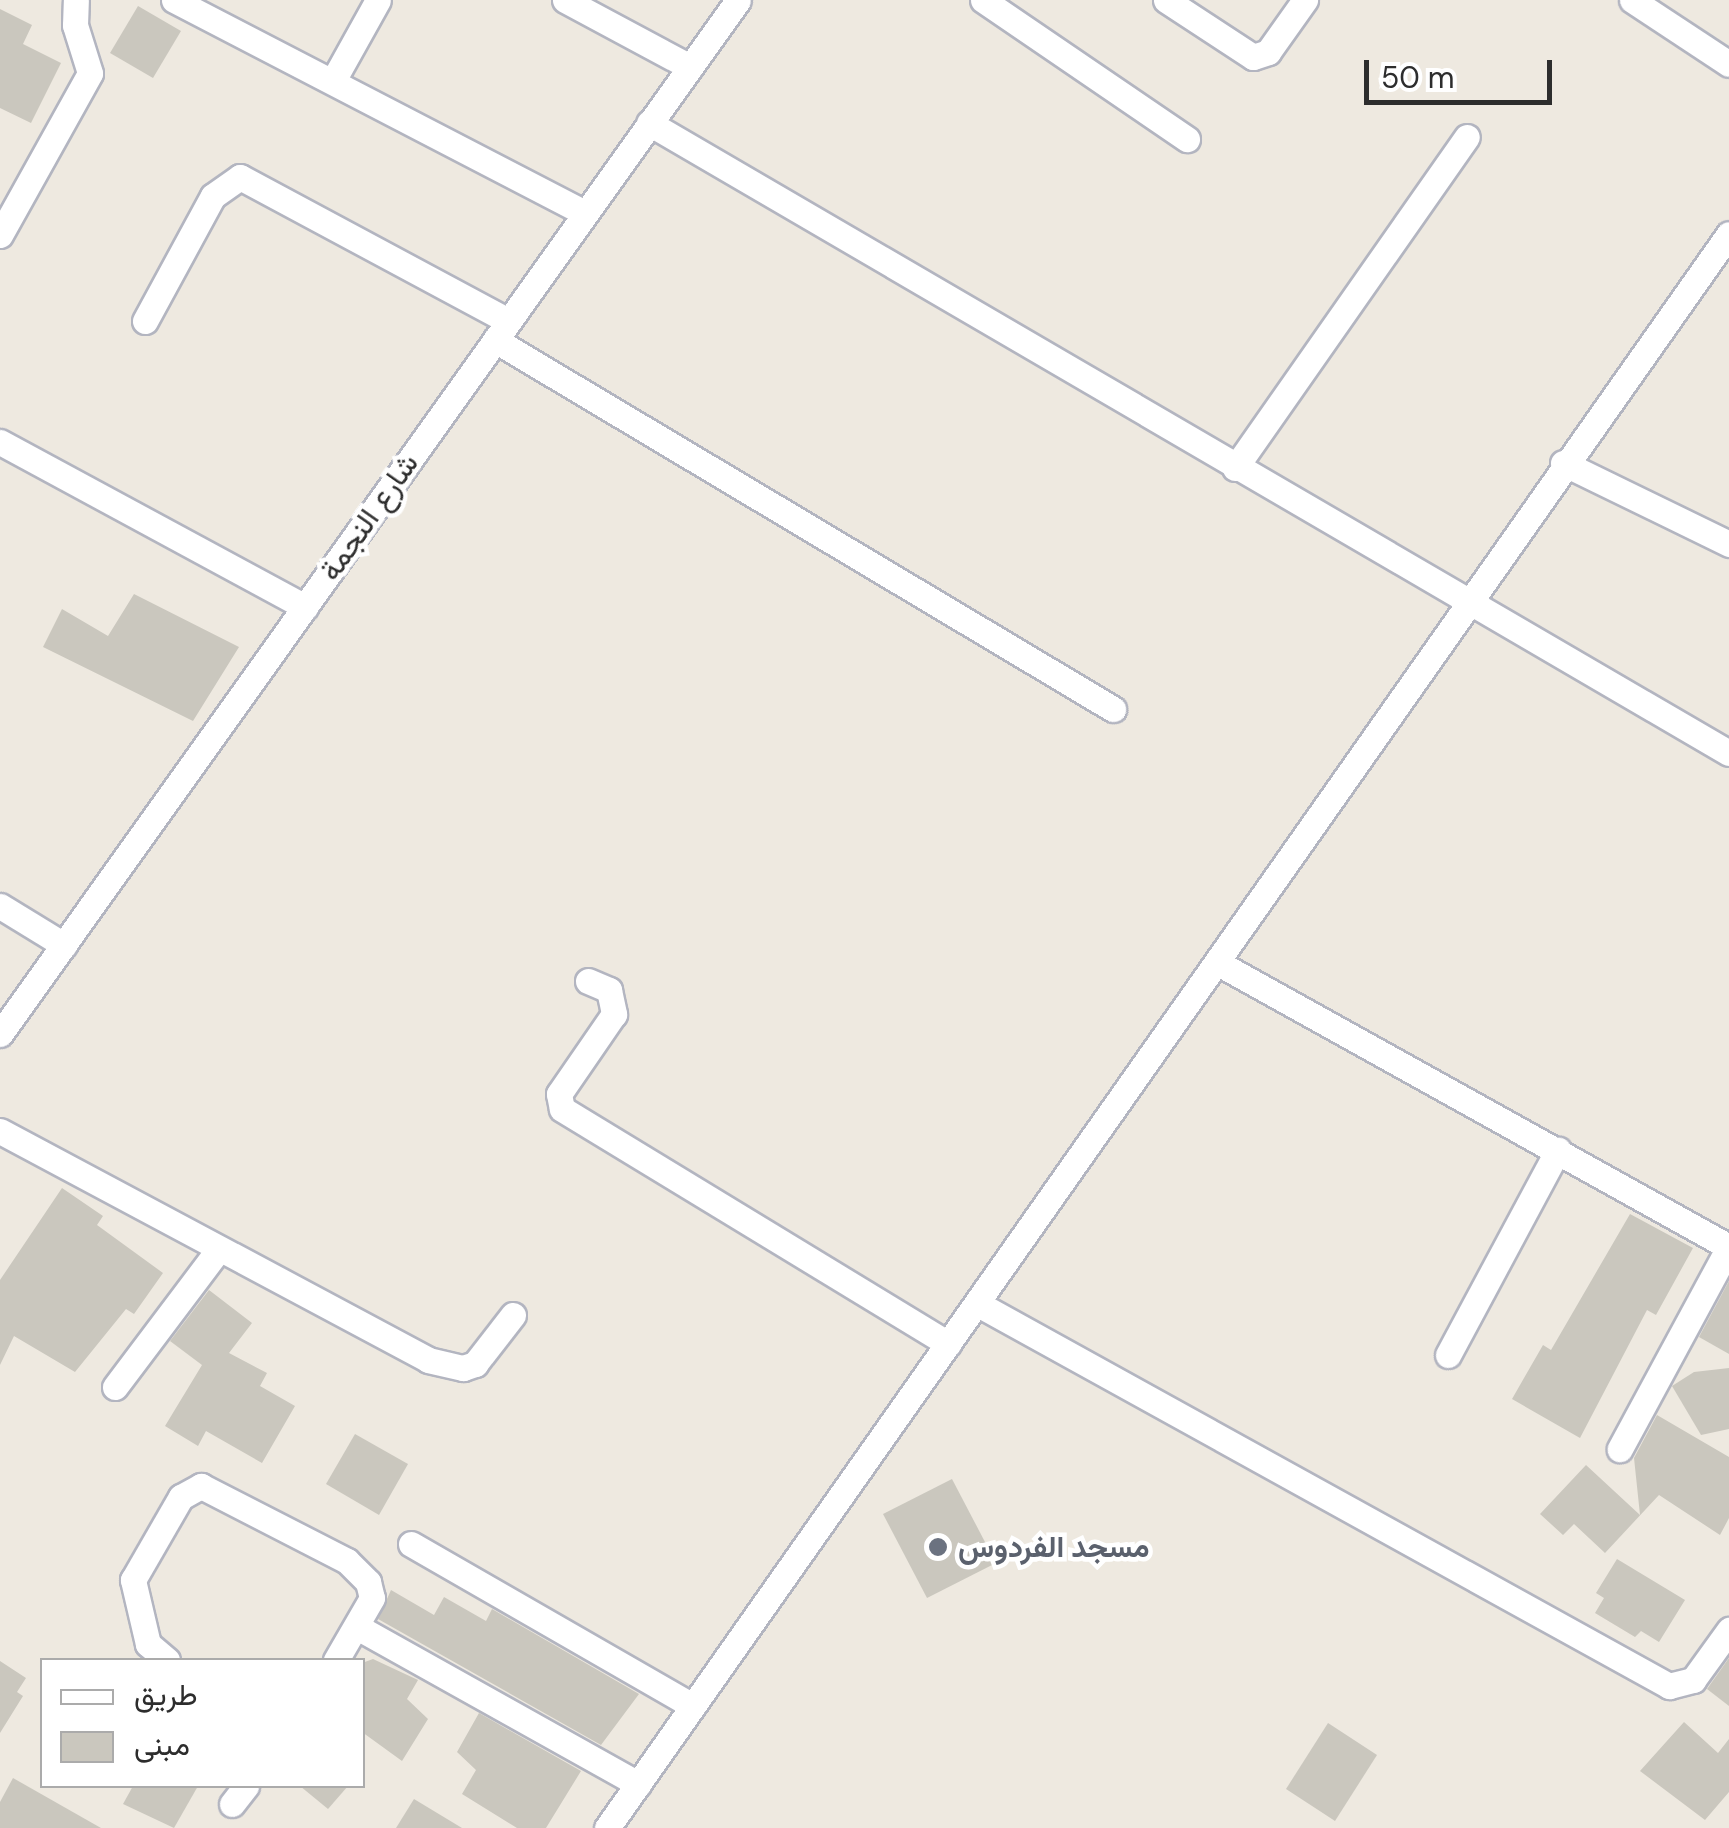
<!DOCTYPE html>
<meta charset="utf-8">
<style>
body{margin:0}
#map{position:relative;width:1729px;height:1828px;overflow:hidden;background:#eee9e0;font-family:"DM Sans",Vazirmatn,sans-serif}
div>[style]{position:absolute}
.building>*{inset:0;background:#cac7be}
.roads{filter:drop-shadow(2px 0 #b3b5c0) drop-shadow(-2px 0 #b3b5c0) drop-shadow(0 2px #b3b5c0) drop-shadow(0 -2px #b3b5c0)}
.minor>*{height:25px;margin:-12.5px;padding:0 12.5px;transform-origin:12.5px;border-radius:12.5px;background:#fff}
.dots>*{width:28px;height:28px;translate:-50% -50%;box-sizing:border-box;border:5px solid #fff;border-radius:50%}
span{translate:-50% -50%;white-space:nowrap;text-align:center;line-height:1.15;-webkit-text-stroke:9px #fff;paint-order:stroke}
.street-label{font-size:30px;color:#2d2d2d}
.worship-label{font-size:30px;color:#5b616d;font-weight:700}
.left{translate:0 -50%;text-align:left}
.legend{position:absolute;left:40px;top:1658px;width:325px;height:130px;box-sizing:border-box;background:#fff;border:2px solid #ababab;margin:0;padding:12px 18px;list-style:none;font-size:30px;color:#2d2d2d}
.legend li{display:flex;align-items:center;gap:20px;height:50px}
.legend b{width:50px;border:2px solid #ababab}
.scale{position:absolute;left:1364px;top:60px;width:188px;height:45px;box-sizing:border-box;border:5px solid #2d2d2d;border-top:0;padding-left:12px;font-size:30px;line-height:35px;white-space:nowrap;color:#2d2d2d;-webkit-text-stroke:8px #fff;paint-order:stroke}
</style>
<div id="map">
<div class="building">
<i style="clip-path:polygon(138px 6px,181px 31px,153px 78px,110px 53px)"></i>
<i style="clip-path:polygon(0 9px,32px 25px,23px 44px,61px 63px,31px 123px,0 108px)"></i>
<i style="clip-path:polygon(134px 594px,239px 647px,193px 721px,43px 647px,62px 609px,108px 636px)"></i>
<i style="clip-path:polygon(62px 1188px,103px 1216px,97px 1225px,163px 1273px,134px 1314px,126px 1309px,75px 1372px,14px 1336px,0 1365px,0 1280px)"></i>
<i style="clip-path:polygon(1630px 1214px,1693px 1248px,1656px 1315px,1647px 1310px,1580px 1438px,1512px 1399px,1543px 1345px,1551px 1350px)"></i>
<i style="clip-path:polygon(1729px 1281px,1729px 1354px,1699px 1337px)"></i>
<i style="clip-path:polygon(209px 1290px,252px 1323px,229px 1353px,267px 1373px,260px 1386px,295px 1406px,262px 1463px,206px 1431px,198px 1446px,165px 1426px,202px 1365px,170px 1341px)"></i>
<i style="clip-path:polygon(1729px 1368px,1729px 1429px,1701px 1435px,1672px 1386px,1694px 1372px)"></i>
<i style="clip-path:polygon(1657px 1415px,1729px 1457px,1729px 1518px,1720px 1535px,1659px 1495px,1605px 1553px,1574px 1524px,1563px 1535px,1540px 1514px,1586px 1465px,1640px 1515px,1634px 1458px)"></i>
<i style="clip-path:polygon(355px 1434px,408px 1464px,379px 1515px,326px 1484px)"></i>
<i style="clip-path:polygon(952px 1479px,996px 1563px,927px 1598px,883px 1514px)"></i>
<i style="clip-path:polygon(1617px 1559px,1685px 1600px,1659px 1642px,1641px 1631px,1635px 1637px,1595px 1613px,1604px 1598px,1596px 1593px)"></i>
<i style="clip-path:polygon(391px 1590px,434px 1615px,444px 1597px,486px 1621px,492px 1609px,639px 1694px,601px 1745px,378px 1619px)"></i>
<i style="clip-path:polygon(1729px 1658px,1729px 1706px,1707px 1689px)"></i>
<i style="clip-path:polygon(373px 1659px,418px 1680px,407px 1699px,428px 1719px,402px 1761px,362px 1732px,362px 1663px)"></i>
<i style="clip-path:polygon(0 1661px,26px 1678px,17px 1692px,23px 1696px,0 1733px)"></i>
<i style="clip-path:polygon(479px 1713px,581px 1771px,546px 1828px,517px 1828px,462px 1794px,476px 1770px,457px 1752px)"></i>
<i style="clip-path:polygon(1684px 1722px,1718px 1753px,1729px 1739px,1729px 1792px,1705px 1820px,1640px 1771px)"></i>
<i style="clip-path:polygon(1328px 1723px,1377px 1755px,1335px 1821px,1286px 1789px)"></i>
<i style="clip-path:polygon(13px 1778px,101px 1828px,0 1828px,0 1802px)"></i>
<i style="clip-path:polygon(133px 1786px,198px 1786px,174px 1828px,123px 1804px)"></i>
<i style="clip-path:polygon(300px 1786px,348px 1786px,328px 1809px)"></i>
<i style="clip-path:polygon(414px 1799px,462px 1828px,396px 1828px)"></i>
</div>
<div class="roads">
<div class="minor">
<i style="left:174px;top:0;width:463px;rotate:27.4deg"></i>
<i style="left:565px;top:0;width:142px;rotate:28.2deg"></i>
<i style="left:983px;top:0;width:247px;rotate:34.3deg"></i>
<i style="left:1166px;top:0;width:104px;rotate:33.2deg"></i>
<i style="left:1253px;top:57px;width:16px;rotate:-18deg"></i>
<i style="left:1268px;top:52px;width:64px;rotate:-54.6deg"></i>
<i style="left:1632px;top:0;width:116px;rotate:33.4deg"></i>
<i style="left:334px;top:79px;width:90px;rotate:-60.9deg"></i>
<i style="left:649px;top:123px;width:1250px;rotate:30.26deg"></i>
<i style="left:0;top:235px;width:185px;rotate:-60.9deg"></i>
<i style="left:90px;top:73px;width:50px;rotate:-107.4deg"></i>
<i style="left:75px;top:25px;width:25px;rotate:-88deg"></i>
<i style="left:145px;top:321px;width:142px;rotate:-61.5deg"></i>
<i style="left:213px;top:196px;width:33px;rotate:-35deg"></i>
<i style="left:240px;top:177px;width:304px;rotate:28.2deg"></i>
<i style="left:495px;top:340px;width:720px;rotate:30.84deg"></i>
<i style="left:0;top:442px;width:347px;rotate:28.4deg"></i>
<i style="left:1563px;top:463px;width:185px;rotate:26deg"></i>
<i style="left:1235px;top:468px;width:404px;rotate:-55deg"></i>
<i style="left:0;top:906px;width:75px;rotate:31.4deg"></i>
<i style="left:1218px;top:963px;width:585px;rotate:29.06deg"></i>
<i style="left:1729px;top:1247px;width:230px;rotate:118.4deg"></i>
<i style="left:588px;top:981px;width:23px;rotate:23deg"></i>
<i style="left:609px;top:990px;width:25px;rotate:78deg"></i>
<i style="left:614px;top:1014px;width:97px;rotate:124.5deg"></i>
<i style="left:559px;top:1094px;width:15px;rotate:79deg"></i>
<i style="left:562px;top:1109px;width:452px;rotate:31.3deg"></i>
<i style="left:0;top:1034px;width:1270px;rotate:-54.48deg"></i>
<i style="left:0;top:1131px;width:485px;rotate:28.1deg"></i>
<i style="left:428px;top:1360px;width:36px;rotate:13deg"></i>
<i style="left:463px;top:1368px;width:13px;rotate:-18deg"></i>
<i style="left:475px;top:1364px;width:62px;rotate:-52.2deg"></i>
<i style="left:978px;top:1304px;width:790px;rotate:28.93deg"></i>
<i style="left:1669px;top:1686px;width:25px;rotate:-14deg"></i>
<i style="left:1693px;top:1680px;width:62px;rotate:-54.2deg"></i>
<i style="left:1448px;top:1355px;width:233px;rotate:-61.8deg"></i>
<i style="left:115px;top:1387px;width:173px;rotate:-53deg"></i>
<i style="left:411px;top:1544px;width:325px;rotate:29.9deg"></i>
<i style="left:359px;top:1628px;width:320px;rotate:29.2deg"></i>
<i style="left:167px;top:1660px;width:25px;rotate:-140deg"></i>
<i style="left:148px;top:1644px;width:66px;rotate:-103.2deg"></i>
<i style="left:133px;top:1580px;width:96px;rotate:-60deg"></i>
<i style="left:181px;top:1497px;width:23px;rotate:-29deg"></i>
<i style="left:201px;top:1486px;width:164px;rotate:27.2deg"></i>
<i style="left:347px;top:1561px;width:30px;rotate:45deg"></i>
<i style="left:368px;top:1582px;width:16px;rotate:76deg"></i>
<i style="left:372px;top:1598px;width:72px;rotate:120.1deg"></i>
<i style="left:232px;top:1804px;width:23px;rotate:-52deg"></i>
<i style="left:607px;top:1828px;width:1949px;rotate:-54.86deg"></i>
</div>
</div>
<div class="dots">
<i style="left:938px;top:1547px;background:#6b7280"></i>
</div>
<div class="street-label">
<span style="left:369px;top:517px;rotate:-55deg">شارع النجمة</span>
</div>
<div class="worship-label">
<span class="left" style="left:958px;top:1547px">مسجد الفردوس</span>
</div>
<ul class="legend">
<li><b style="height:12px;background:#fff"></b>طريق</li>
<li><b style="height:28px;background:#cac7be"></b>مبنى</li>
</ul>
<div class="scale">50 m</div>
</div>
